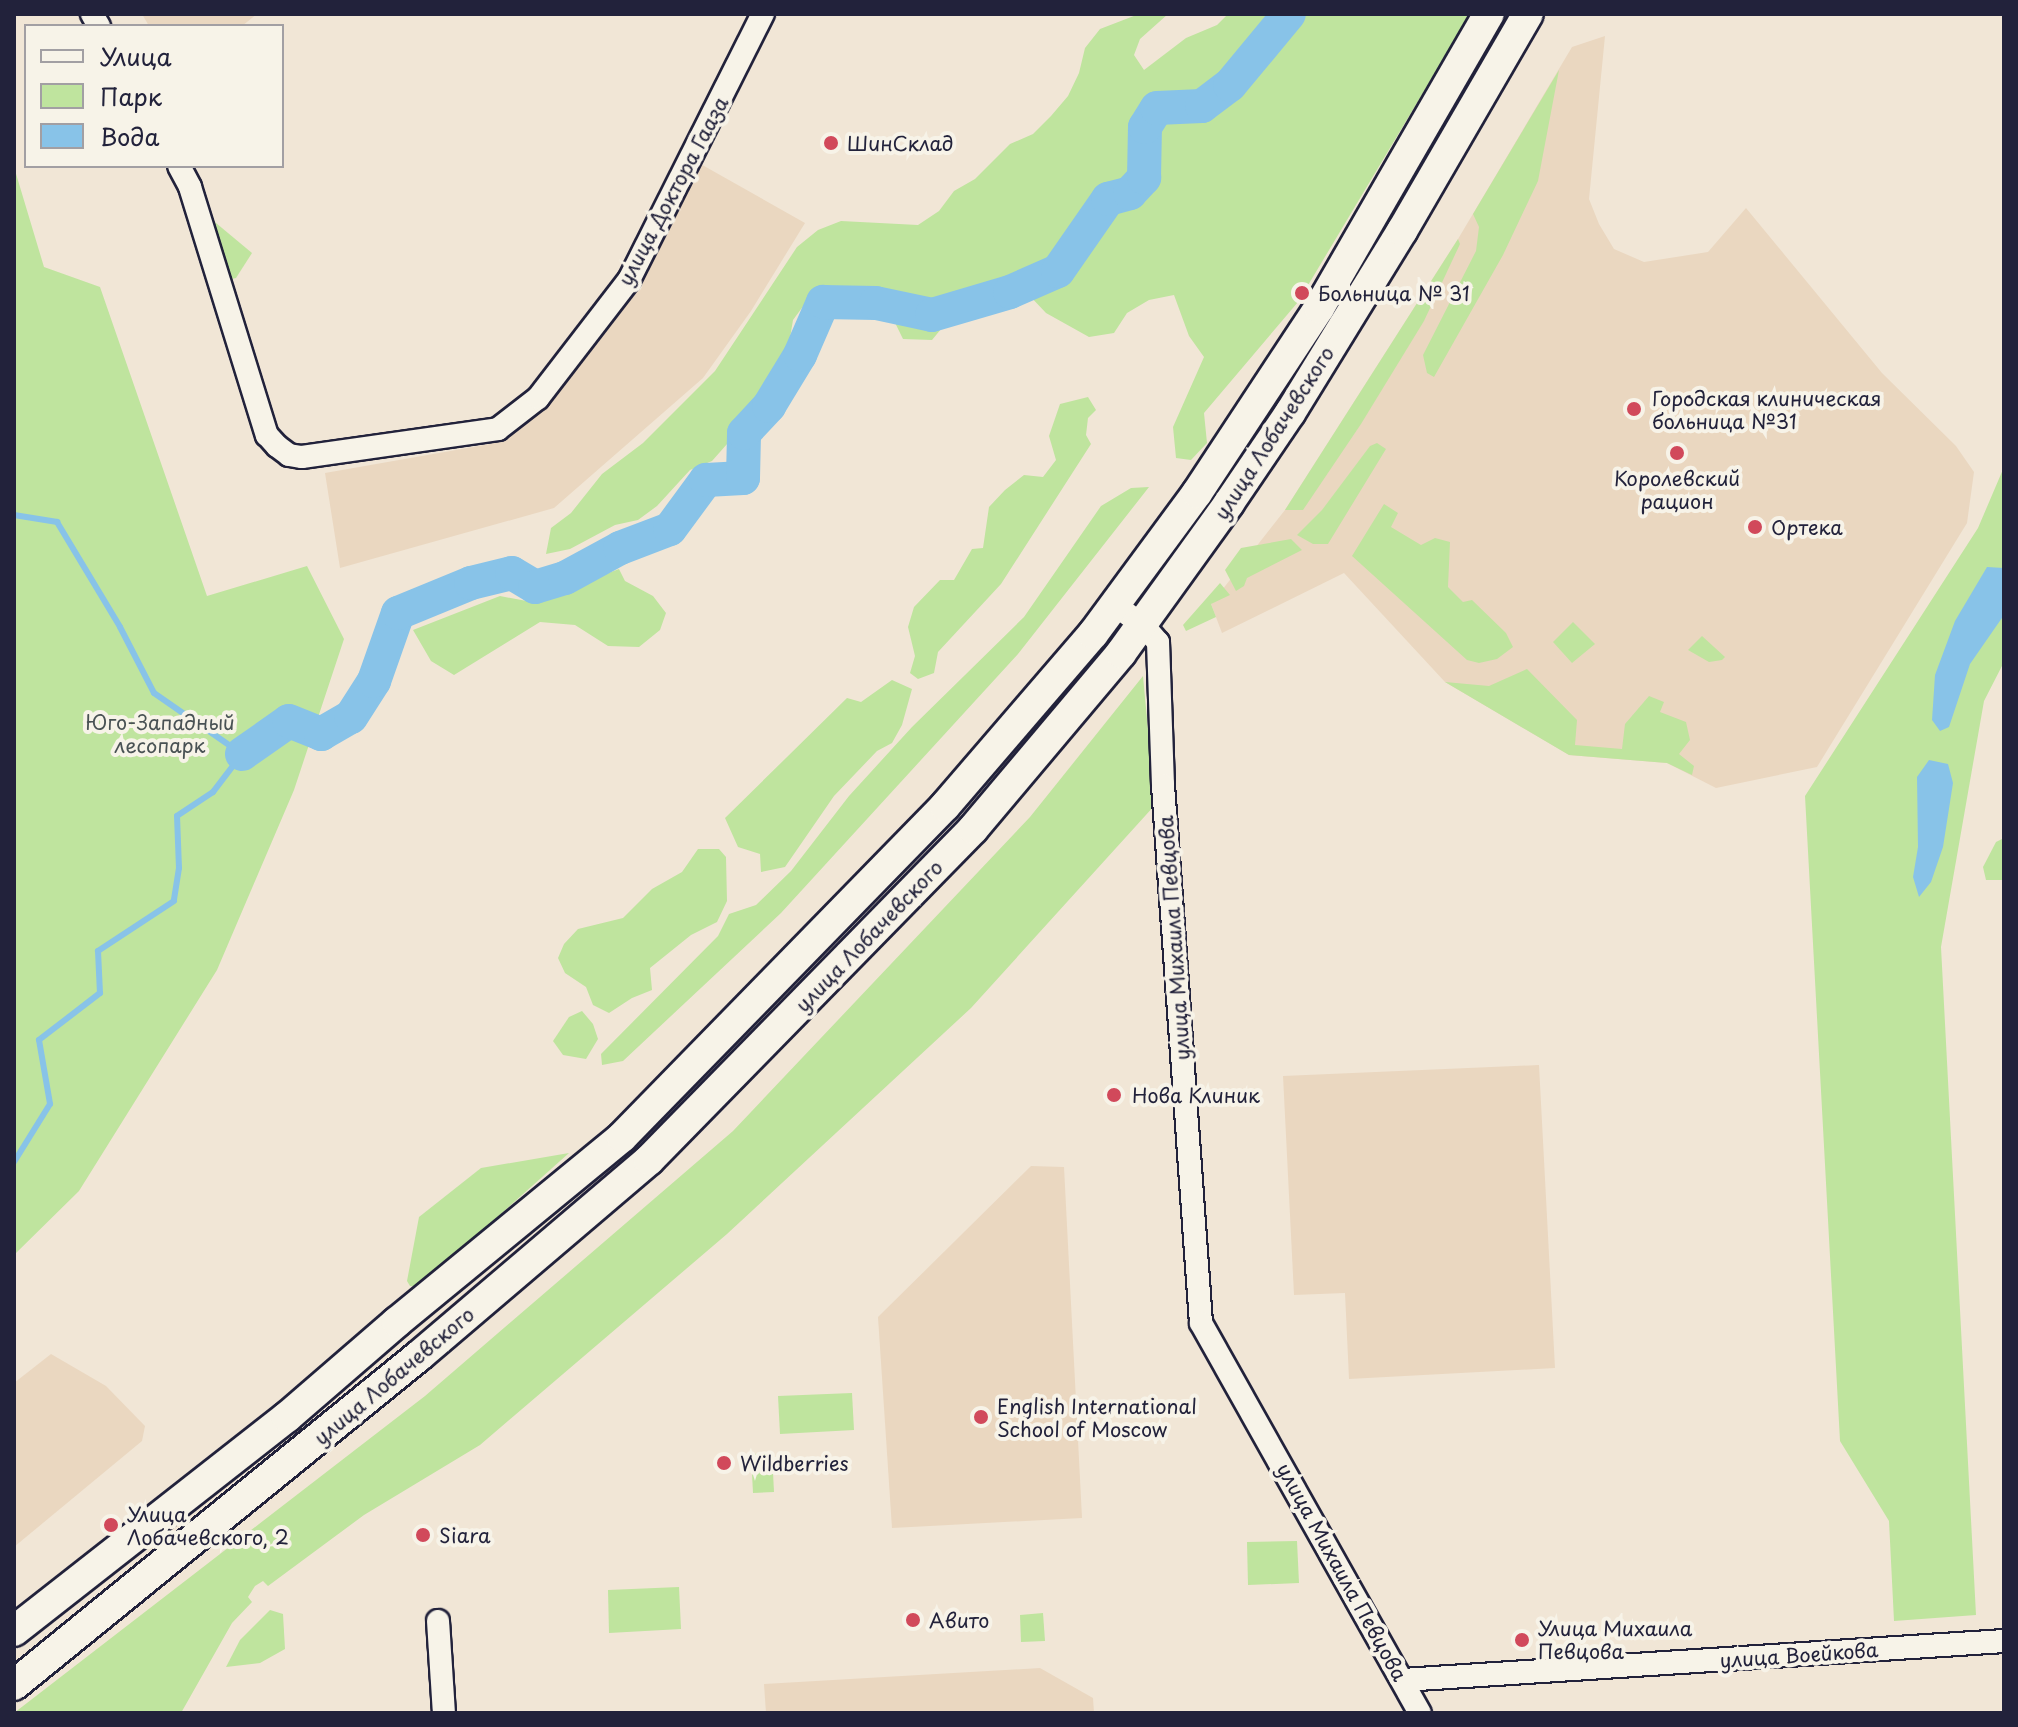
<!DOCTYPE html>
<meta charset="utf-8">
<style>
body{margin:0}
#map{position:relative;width:2018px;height:1727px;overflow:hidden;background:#f1e6d6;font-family:"Playpen Sans",sans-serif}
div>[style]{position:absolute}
.built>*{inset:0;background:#ead7c0}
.green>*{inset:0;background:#bfe49e}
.water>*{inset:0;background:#88c3e8}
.stream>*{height:6px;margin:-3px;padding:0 3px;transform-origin:3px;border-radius:3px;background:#88c3e8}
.river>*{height:34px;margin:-17px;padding:0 17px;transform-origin:17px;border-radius:17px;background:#88c3e8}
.roads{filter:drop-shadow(2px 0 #22223b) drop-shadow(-2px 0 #22223b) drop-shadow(0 2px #22223b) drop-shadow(0 -2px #22223b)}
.minor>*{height:22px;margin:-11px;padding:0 11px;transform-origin:11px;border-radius:11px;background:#f7f3e8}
.secondary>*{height:30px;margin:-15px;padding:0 15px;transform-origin:15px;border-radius:15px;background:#f7f3e8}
.dots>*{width:22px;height:22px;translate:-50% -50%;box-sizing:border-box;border:4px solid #f7f3e8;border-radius:50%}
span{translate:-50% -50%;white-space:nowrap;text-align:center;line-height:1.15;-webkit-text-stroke:8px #f7f3e8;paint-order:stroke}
.poi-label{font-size:20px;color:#22223b}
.left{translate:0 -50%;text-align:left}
.street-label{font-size:20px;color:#22223b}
.park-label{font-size:20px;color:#495254}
.frame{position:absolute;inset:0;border:16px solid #22223b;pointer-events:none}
.legend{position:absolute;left:24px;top:24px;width:260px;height:144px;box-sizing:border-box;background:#f7f3e8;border:2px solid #a29fa3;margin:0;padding:10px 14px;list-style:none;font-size:24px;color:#22223b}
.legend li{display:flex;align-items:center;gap:16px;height:40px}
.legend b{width:40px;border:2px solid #a29fa3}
</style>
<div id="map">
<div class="built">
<i style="clip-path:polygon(142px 14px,257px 14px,242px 26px,149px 26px)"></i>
<i style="clip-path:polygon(1605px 36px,1589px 199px,1599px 224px,1614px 249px,1644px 262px,1708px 252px,1746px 208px,1882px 373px,1956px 446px,1974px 472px,1967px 523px,1817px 767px,1716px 788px,1667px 763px,1569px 755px,1445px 682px,1344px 573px,1222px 633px,1211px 604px,1285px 510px,1458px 239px,1572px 47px)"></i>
<i style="clip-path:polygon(697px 162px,805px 223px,751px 311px,703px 378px,554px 508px,340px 568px,325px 473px,490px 444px,542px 404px,627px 303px)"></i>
<i style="clip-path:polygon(1539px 1065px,1555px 1368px,1349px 1379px,1345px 1293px,1294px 1295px,1283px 1076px)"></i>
<i style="clip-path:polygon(1031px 1166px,1064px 1167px,1082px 1518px,892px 1528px,878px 1317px)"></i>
<i style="clip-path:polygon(51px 1354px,106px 1386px,145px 1426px,142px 1441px,14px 1547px,14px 1383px)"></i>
<i style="clip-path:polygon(1040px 1668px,1093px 1698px,1094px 1713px,766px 1713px,764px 1684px)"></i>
</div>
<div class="green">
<i style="clip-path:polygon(1139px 14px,1168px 14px,1140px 39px,1134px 55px,1144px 70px,1186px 38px,1217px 25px,1228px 14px,1470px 14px,1298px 302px,1204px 413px,1207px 443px,1191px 460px,1176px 458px,1173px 427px,1204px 357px,1189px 336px,1174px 295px,1149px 300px,1127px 313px,1114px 333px,1089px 337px,1046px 313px,1028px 294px,1005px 283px,957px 297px,946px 323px,932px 340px,903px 339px,878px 288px,855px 291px,807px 301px,793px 320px,789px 344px,743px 426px,712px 461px,690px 470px,657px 506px,638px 520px,615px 525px,570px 549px,546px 554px,551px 528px,571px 513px,602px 474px,643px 443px,715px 371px,797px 247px,818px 230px,841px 221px,918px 225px,939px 211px,954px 191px,975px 179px,1010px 144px,1033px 134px,1051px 116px,1068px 96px,1079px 73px,1085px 48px,1100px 29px)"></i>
<i style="clip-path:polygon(1559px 70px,1538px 181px,1503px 255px,1434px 377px,1427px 373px,1423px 355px,1476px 251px,1479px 227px,1473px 214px)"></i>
<i style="clip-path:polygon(14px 167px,44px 267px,100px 287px,207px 596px,307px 566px,344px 639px,294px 790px,217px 970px,79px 1191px,14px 1255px)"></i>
<i style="clip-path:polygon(210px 218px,252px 253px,236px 278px,227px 280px)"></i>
<i style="clip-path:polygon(1458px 239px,1460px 244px,1424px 321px,1361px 424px,1303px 510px,1285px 510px)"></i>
<i style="clip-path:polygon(1088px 397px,1096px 410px,1088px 418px,1086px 435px,1091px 444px,1001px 584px,938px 652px,934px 673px,918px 679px,910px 673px,915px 656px,908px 627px,914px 607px,940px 580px,954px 580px,972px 549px,983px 548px,989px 507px,1005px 490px,1024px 475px,1043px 477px,1056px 460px,1049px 436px,1060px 404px)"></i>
<i style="clip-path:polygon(1377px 443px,1386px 449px,1328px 544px,1313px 544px,1297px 535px,1322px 510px,1370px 446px)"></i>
<i style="clip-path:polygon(2004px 467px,2004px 662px,1984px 701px,1941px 947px,1976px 1615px,1894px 1621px,1889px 1521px,1840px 1441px,1805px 796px,1978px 528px)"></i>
<i style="clip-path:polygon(1149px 487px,1018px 654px,781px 913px,623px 1061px,602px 1065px,601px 1054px,718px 936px,729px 914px,756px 905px,791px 871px,849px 796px,912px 727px,1024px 617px,1101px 506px,1131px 488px)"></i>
<i style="clip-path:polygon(1384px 504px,1398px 513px,1391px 527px,1421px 545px,1435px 538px,1450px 542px,1448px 587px,1463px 602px,1472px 600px,1506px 633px,1513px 647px,1497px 659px,1479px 663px,1467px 660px,1352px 556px)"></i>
<i style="clip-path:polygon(1291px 539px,1302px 550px,1247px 578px,1244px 586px,1236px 591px,1225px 570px,1241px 548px)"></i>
<i style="clip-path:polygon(619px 569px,625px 581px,653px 596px,666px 613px,660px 630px,639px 647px,608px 646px,575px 625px,540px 622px,454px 675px,431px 661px,413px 630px,500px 596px,532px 602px)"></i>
<i style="clip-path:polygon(1220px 583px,1230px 595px,1211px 604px,1216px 617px,1186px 631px,1183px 625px)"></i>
<i style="clip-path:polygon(1573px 622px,1595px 644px,1572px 663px,1553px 642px)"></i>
<i style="clip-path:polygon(1702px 636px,1725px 657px,1722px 660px,1709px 662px,1688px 650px)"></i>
<i style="clip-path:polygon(1527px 669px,1577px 720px,1575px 745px,1622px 749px,1625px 724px,1649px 696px,1664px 702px,1660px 712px,1686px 722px,1690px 740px,1679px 754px,1694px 766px,1692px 775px,1667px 763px,1569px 755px,1445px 682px,1489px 686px)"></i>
<i style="clip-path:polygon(1143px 676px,1155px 805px,971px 1008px,727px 1234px,480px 1445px,364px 1515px,268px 1586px,263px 1581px,255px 1586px,248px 1597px,252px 1602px,232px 1623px,181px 1713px,14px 1713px,425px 1396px,733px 1131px,1030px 817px)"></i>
<i style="clip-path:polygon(892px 680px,912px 689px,902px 725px,892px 743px,877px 751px,834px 796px,785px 867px,761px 872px,760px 854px,738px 847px,725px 818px,847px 698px,861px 702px)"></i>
<i style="clip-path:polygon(2004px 838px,2004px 880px,1986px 880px,1983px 867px,1996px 842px)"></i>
<i style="clip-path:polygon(698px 849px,719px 849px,726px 857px,727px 901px,717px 922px,691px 935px,650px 968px,652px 990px,632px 998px,609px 1013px,593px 1005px,586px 987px,565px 973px,558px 958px,564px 944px,578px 929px,623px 918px,652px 889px,682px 872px)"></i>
<i style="clip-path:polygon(582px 1011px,593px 1024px,598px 1039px,586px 1059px,563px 1055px,553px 1041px,569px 1017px)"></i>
<i style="clip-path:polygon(569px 1153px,419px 1287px,410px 1286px,407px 1281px,419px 1217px,481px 1168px)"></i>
<i style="clip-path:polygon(852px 1393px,854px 1430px,780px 1434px,778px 1396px)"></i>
<i style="clip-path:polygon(772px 1453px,774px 1492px,753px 1493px,751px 1454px)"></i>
<i style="clip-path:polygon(1297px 1541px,1299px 1583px,1248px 1585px,1247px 1542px)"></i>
<i style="clip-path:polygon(679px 1587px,681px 1629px,609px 1633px,608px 1590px)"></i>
<i style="clip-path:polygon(270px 1610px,283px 1614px,285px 1649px,260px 1663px,226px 1667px,240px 1640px)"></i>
<i style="clip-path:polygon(1043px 1613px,1045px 1641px,1021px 1642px,1020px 1615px)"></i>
</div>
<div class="water">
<i style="clip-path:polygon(1987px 567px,2004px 568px,2004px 615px,1970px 664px,1949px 727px,1940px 731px,1932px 720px,1935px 675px,1955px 621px)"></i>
<i style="clip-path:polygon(1929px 760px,1948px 764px,1953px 783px,1943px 847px,1931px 882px,1919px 897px,1913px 877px,1918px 847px,1917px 777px)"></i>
</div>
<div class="stream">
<i style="left:14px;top:515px;width:44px;rotate:9.2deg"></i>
<i style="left:57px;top:522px;width:122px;rotate:59deg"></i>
<i style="left:120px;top:627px;width:74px;rotate:62.7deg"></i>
<i style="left:154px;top:693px;width:107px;rotate:34.7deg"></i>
<i style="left:242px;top:754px;width:48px;rotate:127.3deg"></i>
<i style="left:213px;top:792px;width:43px;rotate:146.3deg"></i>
<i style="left:177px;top:816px;width:52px;rotate:87.8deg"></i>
<i style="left:179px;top:868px;width:33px;rotate:99deg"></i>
<i style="left:174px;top:901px;width:91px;rotate:146.7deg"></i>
<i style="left:98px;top:951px;width:42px;rotate:87.3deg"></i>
<i style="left:100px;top:993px;width:77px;rotate:142.4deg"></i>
<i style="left:39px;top:1040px;width:65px;rotate:80.2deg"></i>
<i style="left:50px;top:1104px;width:68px;rotate:121.8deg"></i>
</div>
<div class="river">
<i style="left:242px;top:754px;width:57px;rotate:-35.1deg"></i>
<i style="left:289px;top:721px;width:35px;rotate:22deg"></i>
<i style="left:321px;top:734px;width:34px;rotate:-30deg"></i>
<i style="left:351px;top:717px;width:43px;rotate:-57.4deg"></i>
<i style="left:374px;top:681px;width:72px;rotate:-70.6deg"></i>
<i style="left:398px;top:613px;width:79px;rotate:-22.3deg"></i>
<i style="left:471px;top:583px;width:42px;rotate:-13.7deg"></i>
<i style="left:512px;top:573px;width:27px;rotate:31deg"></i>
<i style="left:535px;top:587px;width:31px;rotate:-17deg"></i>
<i style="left:565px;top:578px;width:63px;rotate:-28.6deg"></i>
<i style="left:620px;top:548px;width:53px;rotate:-20.8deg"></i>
<i style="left:670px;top:529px;width:61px;rotate:-53.7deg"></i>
<i style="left:706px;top:480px;width:37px;rotate:-3deg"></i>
<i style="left:743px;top:478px;width:45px;rotate:-88.7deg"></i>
<i style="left:744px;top:433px;width:37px;rotate:-47deg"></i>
<i style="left:769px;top:406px;width:60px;rotate:-58.7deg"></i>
<i style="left:800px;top:355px;width:58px;rotate:-66.5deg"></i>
<i style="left:823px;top:302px;width:53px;rotate:1.1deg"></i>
<i style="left:876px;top:303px;width:57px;rotate:12.1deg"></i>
<i style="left:932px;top:315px;width:81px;rotate:-16.4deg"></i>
<i style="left:1010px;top:292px;width:52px;rotate:-23.6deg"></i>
<i style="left:1058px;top:271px;width:88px;rotate:-55.2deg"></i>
<i style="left:1108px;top:199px;width:23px;rotate:-15deg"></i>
<i style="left:1130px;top:193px;width:21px;rotate:-47deg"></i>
<i style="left:1144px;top:178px;width:51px;rotate:-88.9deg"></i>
<i style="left:1145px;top:127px;width:22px;rotate:-58deg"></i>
<i style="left:1157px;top:108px;width:45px;rotate:-2.5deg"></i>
<i style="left:1202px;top:106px;width:35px;rotate:-37deg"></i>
<i style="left:1230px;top:85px;width:92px;rotate:-50.3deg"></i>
</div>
<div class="roads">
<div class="minor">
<i style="left:92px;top:14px;width:14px;rotate:60deg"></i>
<i style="left:179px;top:166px;width:24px;rotate:62deg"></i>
<i style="left:190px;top:187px;width:260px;rotate:72.8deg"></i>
<i style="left:267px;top:435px;width:15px;rotate:48deg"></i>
<i style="left:277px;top:446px;width:15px;rotate:37deg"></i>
<i style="left:289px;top:455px;width:13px;rotate:9deg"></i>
<i style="left:302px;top:457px;width:198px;rotate:-8.1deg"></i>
<i style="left:498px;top:429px;width:51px;rotate:-37.8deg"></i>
<i style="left:538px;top:398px;width:149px;rotate:-52.4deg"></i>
<i style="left:629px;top:280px;width:298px;rotate:-63.3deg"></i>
<i style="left:1115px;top:605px;width:34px;rotate:36deg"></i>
<i style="left:1143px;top:625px;width:23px;rotate:49deg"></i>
<i style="left:1158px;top:642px;width:143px;rotate:88deg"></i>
<i style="left:1163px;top:785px;width:539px;rotate:85.96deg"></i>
<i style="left:1201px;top:1323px;width:447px;rotate:60.7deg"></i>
<i style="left:438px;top:1621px;width:92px;rotate:86.3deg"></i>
<i style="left:1403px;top:1680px;width:602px;rotate:-3.71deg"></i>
</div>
<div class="secondary">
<i style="left:14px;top:1631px;width:347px;rotate:-38.1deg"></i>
<i style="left:287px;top:1417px;width:145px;rotate:-40.8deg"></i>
<i style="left:397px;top:1322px;width:291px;rotate:-39.4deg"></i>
<i style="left:622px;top:1137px;width:462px;rotate:-45.7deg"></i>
<i style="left:945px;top:806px;width:227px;rotate:-49.3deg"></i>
<i style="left:1093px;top:634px;width:175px;rotate:-53.6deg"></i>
<i style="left:1197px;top:493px;width:222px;rotate:-56.6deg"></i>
<i style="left:1319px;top:308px;width:340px;rotate:-60deg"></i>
<i style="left:14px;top:1685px;width:523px;rotate:-39.1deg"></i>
<i style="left:420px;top:1355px;width:301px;rotate:-40.4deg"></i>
<i style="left:649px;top:1160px;width:463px;rotate:-45.6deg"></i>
<i style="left:973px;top:829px;width:230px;rotate:-49.9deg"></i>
<i style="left:1121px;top:653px;width:185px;rotate:-54.2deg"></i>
<i style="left:1229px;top:503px;width:109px;rotate:-55.9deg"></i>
<i style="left:1290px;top:413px;width:214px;rotate:-58.4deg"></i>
<i style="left:1402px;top:231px;width:251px;rotate:-59.9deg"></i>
</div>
</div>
<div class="dots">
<i style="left:831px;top:143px;background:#d1495b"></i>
<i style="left:1302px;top:293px;background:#d1495b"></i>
<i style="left:1634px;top:409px;background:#d1495b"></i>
<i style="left:1677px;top:453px;background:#d1495b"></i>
<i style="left:1755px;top:527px;background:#d1495b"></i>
<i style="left:1114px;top:1095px;background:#d1495b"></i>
<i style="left:981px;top:1417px;background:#d1495b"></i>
<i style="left:724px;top:1463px;background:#d1495b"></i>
<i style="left:111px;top:1525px;background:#d1495b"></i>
<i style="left:423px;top:1535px;background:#d1495b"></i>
<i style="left:913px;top:1620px;background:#d1495b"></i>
<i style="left:1522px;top:1640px;background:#d1495b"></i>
</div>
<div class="poi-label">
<span class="left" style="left:847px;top:143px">ШинСклад</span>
<span class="left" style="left:1318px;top:293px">Больница № 31</span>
<span class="left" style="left:1652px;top:410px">Городская клиническая<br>больница №31</span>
<span style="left:1677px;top:490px">Королевский<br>рацион</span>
<span class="left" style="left:1771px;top:527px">Ортека</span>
<span class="left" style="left:1132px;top:1095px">Нова Клиник</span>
<span class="left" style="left:997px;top:1418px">English International<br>School of Moscow</span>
<span class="left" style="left:740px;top:1463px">Wildberries</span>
<span class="left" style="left:127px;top:1526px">Улица<br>Лобачевского, 2</span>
<span class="left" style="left:439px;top:1535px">Siara</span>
<span class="left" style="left:929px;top:1620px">Авито</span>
<span class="left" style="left:1538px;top:1640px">Улица Михаила<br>Певцова</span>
</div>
<div class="street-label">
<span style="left:673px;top:191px;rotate:-62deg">улица Доктора Гааза</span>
<span style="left:1274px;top:433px;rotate:-57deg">улица Лобачевского</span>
<span style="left:869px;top:936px;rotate:-46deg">улица Лобачевского</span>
<span style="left:1174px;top:938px;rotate:-94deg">улица Михаила Певцова</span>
<span style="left:394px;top:1376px;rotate:-40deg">улица Лобачевского</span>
<span style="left:1342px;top:1572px;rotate:61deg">улица Михаила Певцова</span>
<span style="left:1799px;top:1655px;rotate:-4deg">улица Воейкова</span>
</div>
<div class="park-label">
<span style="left:160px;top:734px">Юго-Западный<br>лесопарк</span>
</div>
<div class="frame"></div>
<ul class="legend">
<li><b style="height:10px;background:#f7f3e8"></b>Улица</li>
<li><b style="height:22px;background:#bfe49e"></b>Парк</li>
<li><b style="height:22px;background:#88c3e8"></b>Вода</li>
</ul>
</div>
